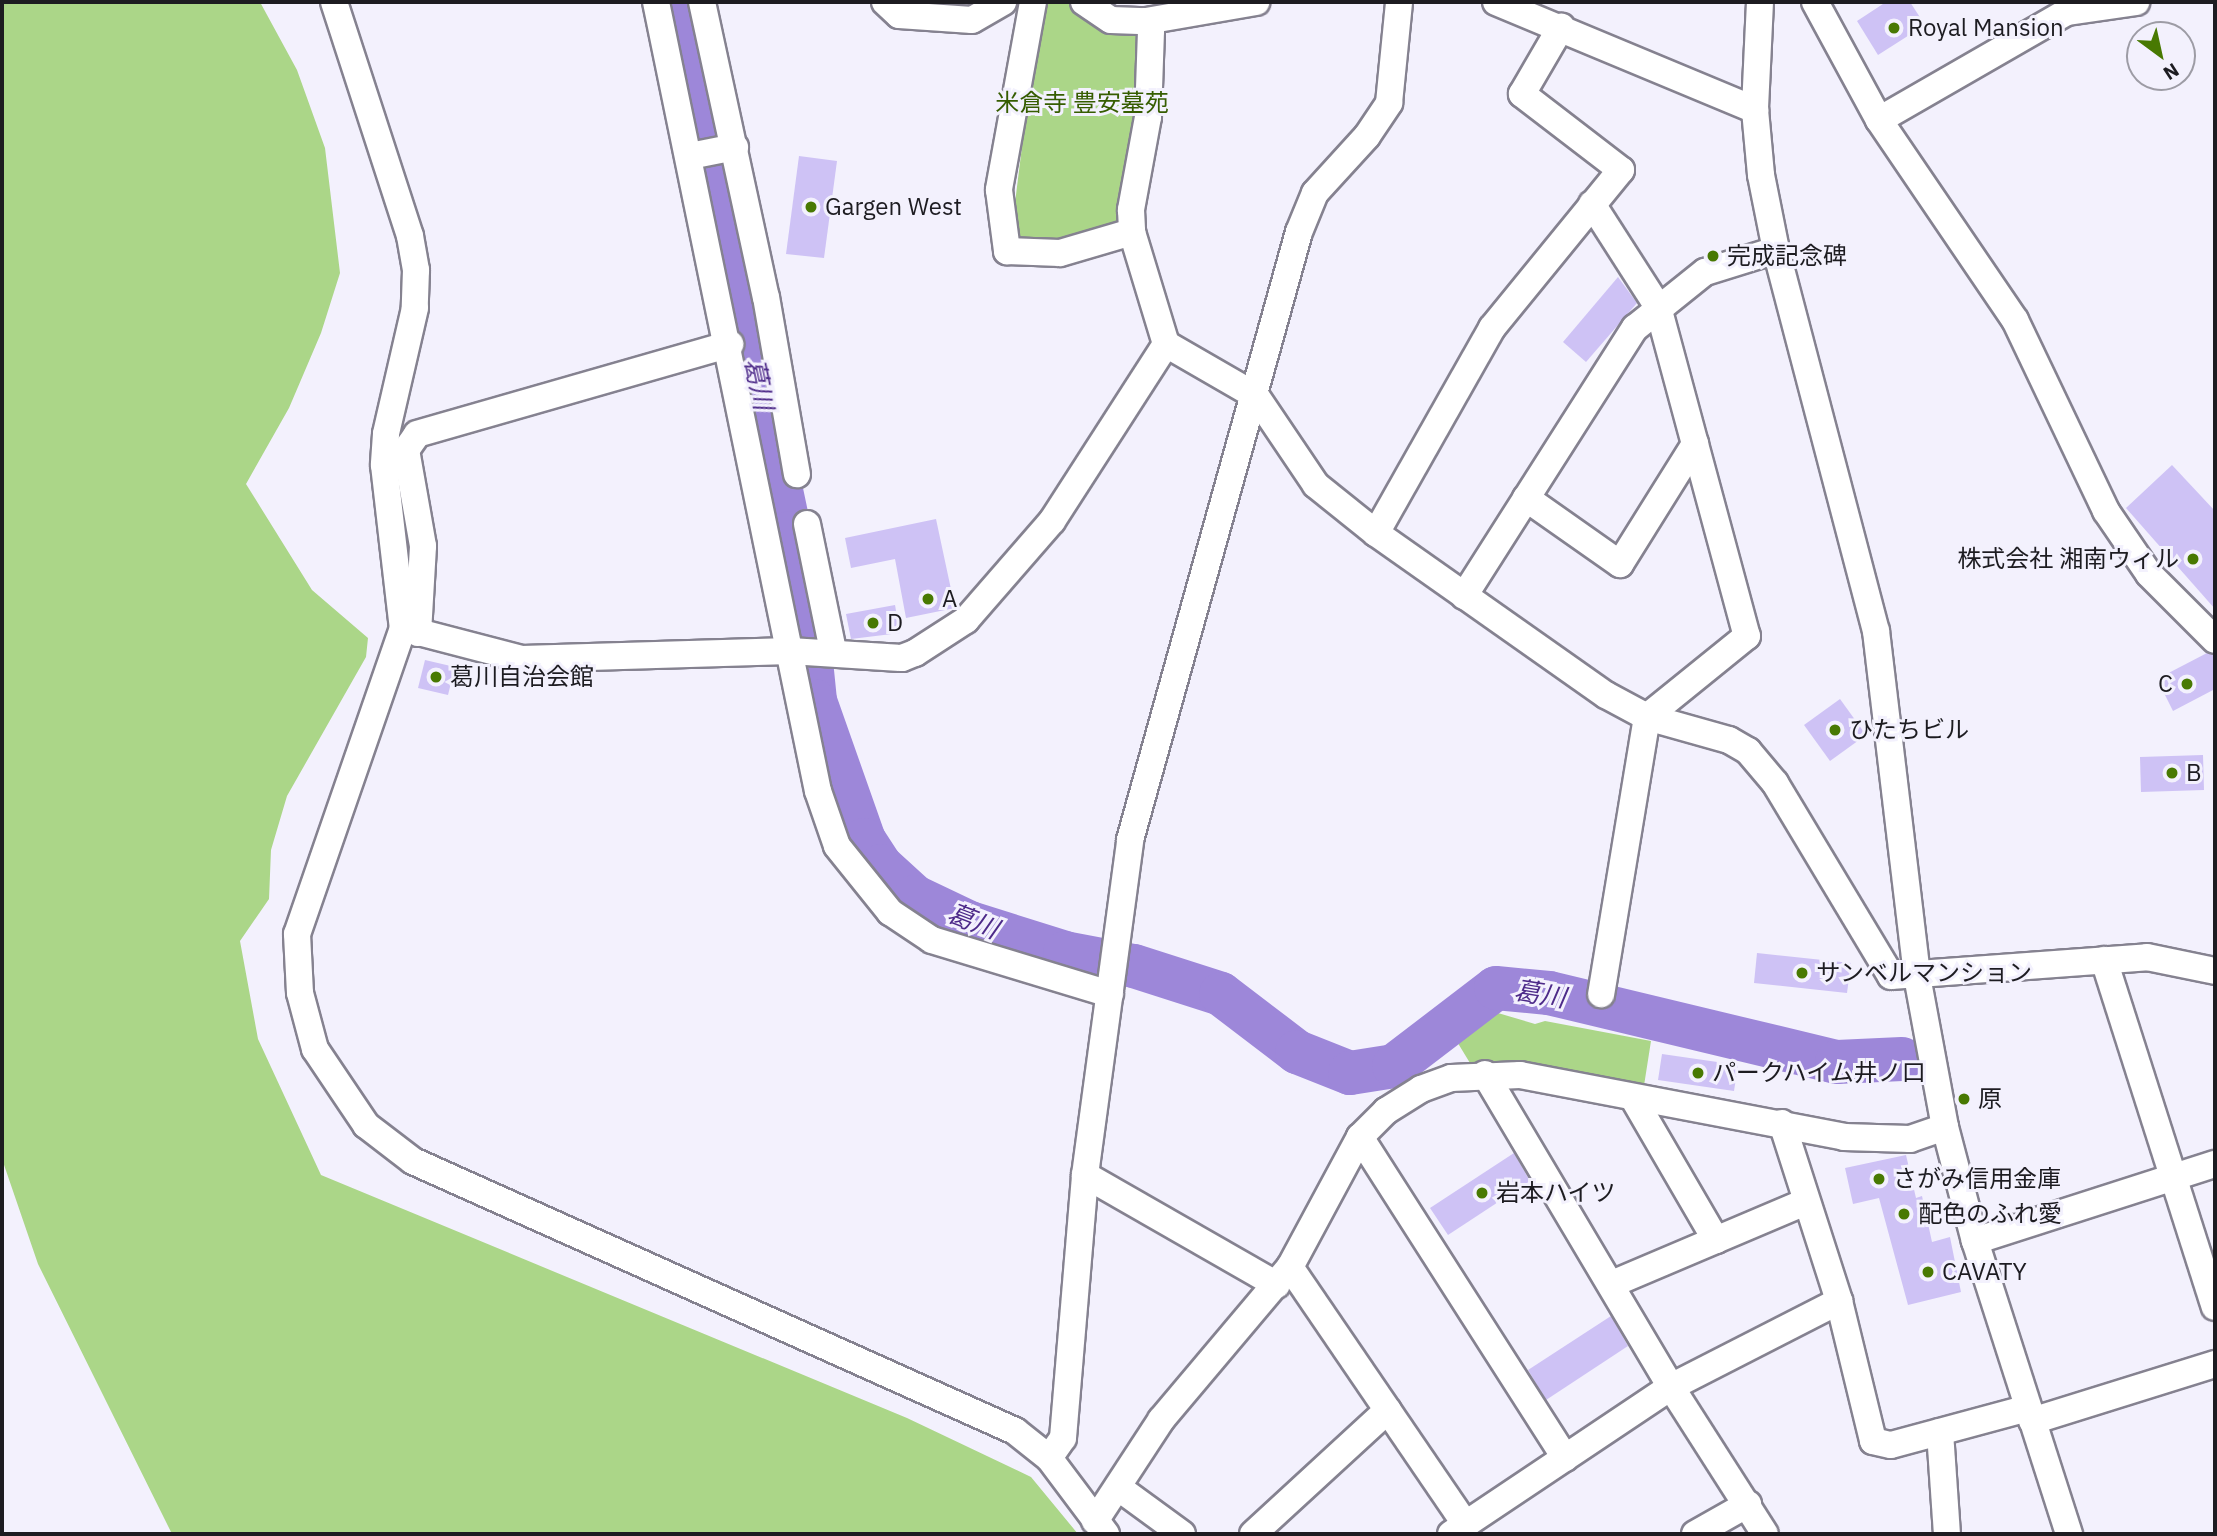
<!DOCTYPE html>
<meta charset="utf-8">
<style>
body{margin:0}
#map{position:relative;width:2217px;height:1536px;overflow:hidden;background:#f3f1fd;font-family:"IBM Plex Sans","Noto Sans JP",sans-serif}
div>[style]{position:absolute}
.green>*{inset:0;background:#abd688}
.river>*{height:44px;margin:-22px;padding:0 22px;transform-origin:22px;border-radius:22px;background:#9d87d9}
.building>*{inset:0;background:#cec2f5}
.roads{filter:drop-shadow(2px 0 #858290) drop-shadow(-2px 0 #858290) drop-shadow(0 2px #858290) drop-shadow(0 -2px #858290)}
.minor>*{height:26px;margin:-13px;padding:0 13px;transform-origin:13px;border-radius:13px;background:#fff}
.dots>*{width:19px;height:19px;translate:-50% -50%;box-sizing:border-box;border:4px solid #f3f1fd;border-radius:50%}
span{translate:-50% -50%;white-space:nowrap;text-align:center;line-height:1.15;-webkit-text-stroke:6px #f3f1fd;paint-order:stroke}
.poi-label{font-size:24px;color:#1d1c21}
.left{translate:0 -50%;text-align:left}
.right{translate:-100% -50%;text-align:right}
.park-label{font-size:24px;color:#365d01}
.water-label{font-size:26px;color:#4d2a89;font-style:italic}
.frame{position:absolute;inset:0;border:4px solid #1d1c21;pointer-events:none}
.north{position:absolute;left:2126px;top:21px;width:70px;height:70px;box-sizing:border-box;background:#f3f1fd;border:2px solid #9d9ca5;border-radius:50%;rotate:147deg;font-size:19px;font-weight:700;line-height:28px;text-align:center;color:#1d1c21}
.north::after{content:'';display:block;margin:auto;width:24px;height:32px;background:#487902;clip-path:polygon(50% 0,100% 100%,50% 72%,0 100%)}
</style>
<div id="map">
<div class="green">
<i style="clip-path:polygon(2px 2px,260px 2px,297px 70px,325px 148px,340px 273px,321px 333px,289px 408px,246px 484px,312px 590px,368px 638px,366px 657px,287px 796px,271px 850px,269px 899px,240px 941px,258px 1039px,321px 1175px,907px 1418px,1031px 1477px,1078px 1534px,172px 1534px,38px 1264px,2px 1159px)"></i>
<i style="clip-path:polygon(1040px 2px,1070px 2px,1107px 31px,1135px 29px,1140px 36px,1139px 110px,1128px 154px,1121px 218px,1111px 231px,1062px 243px,1019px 243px,1011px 235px)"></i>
<i style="clip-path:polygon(1498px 1013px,1535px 1024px,1545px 1021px,1651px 1041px,1643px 1092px,1473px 1068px,1456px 1040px)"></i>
</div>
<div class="river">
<i style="left:678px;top:2px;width:543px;rotate:78.09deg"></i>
<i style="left:790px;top:533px;width:81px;rotate:78.6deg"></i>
<i style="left:806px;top:612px;width:89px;rotate:84.2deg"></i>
<i style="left:815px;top:701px;width:147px;rotate:70.6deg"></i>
<i style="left:864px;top:840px;width:31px;rotate:57deg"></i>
<i style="left:881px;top:866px;width:46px;rotate:42.4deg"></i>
<i style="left:915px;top:897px;width:61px;rotate:25.3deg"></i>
<i style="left:970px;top:923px;width:100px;rotate:17.5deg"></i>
<i style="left:1065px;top:953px;width:70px;rotate:10.7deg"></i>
<i style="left:1134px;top:966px;width:91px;rotate:17.8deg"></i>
<i style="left:1221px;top:994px;width:96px;rotate:37.3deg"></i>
<i style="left:1297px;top:1052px;width:57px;rotate:21.6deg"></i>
<i style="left:1350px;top:1073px;width:45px;rotate:-9deg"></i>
<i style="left:1394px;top:1066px;width:128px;rotate:-37.4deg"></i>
<i style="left:1496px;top:988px;width:53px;rotate:5.4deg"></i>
<i style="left:1549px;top:993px;width:296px;rotate:13.5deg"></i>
<i style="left:1837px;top:1062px;width:65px;rotate:-2.6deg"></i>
</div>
<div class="building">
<i style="clip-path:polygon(1886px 2px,1910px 2px,1925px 25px,1878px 55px,1857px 21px)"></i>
<i style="clip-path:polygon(799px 156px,837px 161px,824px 258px,786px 254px)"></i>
<i style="clip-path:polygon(1618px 277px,1637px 303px,1586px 362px,1563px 342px)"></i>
<i style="clip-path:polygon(2172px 465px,2215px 511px,2215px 609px,2126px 508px)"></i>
<i style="clip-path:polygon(936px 519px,955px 608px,906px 618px,895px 559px,851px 568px,845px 538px)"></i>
<i style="clip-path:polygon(895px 605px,900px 633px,851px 639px,846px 614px)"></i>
<i style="clip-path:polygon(2207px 653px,2215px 655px,2215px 689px,2173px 711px,2157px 679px)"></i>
<i style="clip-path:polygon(425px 660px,455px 667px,448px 695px,418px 688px)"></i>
<i style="clip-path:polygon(1840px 699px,1866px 735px,1830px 761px,1804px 725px)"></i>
<i style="clip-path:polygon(2203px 755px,2204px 790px,2141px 792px,2140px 757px)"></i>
<i style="clip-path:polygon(1757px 953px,1851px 963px,1847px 993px,1754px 983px)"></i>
<i style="clip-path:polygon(1662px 1054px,1738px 1065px,1734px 1091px,1658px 1080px)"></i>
<i style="clip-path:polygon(1514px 1153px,1530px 1181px,1448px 1235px,1430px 1208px)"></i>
<i style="clip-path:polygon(1906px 1155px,1916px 1198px,1922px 1196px,1932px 1242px,1950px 1237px,1961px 1292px,1908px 1305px,1879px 1198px,1853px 1204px,1845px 1168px)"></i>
<i style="clip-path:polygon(1611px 1316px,1628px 1346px,1546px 1400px,1528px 1370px)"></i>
</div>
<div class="roads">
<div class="minor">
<i style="left:334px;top:2px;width:246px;rotate:72deg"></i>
<i style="left:410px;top:236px;width:35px;rotate:80deg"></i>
<i style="left:416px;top:270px;width:38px;rotate:92deg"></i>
<i style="left:415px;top:308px;width:129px;rotate:103deg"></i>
<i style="left:386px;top:434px;width:31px;rotate:94deg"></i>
<i style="left:384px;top:465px;width:164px;rotate:83.4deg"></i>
<i style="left:403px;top:628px;width:324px;rotate:109.1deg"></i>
<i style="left:297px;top:934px;width:59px;rotate:87.1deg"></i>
<i style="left:300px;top:993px;width:58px;rotate:75deg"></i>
<i style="left:315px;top:1049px;width:92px;rotate:56.1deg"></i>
<i style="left:366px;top:1125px;width:59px;rotate:37.5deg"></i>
<i style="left:413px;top:1161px;width:660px;rotate:24.16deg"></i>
<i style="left:1015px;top:1431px;width:43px;rotate:38.5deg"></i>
<i style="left:1049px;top:1458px;width:95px;rotate:53.1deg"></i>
<i style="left:656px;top:2px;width:805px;rotate:78.4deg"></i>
<i style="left:818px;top:791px;width:58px;rotate:70.9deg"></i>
<i style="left:837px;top:846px;width:85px;rotate:51.2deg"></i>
<i style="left:890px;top:912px;width:50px;rotate:33.7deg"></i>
<i style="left:932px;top:940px;width:186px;rotate:16.9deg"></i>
<i style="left:702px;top:2px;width:302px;rotate:77.8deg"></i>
<i style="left:766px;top:297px;width:180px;rotate:80.1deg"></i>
<i style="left:885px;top:2px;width:19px;rotate:43deg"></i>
<i style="left:899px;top:15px;width:73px;rotate:3.9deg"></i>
<i style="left:972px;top:20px;width:36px;rotate:-30deg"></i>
<i style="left:1033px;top:2px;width:191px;rotate:100.3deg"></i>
<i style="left:999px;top:190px;width:62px;rotate:82.5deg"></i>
<i style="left:1007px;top:251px;width:53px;rotate:2.2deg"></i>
<i style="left:1060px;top:253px;width:75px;rotate:-16.3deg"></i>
<i style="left:1084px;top:2px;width:32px;rotate:34deg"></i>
<i style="left:1111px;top:20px;width:35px;rotate:2deg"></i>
<i style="left:1146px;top:21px;width:11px;rotate:63deg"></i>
<i style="left:1151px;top:31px;width:86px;rotate:92deg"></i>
<i style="left:1148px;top:117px;width:95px;rotate:100.4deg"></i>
<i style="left:1131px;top:210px;width:22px;rotate:87deg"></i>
<i style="left:1132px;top:232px;width:117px;rotate:73.1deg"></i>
<i style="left:1166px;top:344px;width:104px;rotate:30deg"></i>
<i style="left:1256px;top:396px;width:107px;rotate:56deg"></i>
<i style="left:1316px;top:485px;width:77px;rotate:38.7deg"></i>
<i style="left:1376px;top:533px;width:281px;rotate:35.2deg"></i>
<i style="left:1606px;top:695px;width:47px;rotate:28.2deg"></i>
<i style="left:1647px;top:717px;width:85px;rotate:15.7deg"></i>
<i style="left:1729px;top:740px;width:22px;rotate:30deg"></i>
<i style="left:1748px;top:751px;width:42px;rotate:49.8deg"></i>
<i style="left:1775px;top:783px;width:225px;rotate:59deg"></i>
<i style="left:1891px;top:976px;width:257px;rotate:-4.2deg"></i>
<i style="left:2147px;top:957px;width:69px;rotate:11.6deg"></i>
<i style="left:1496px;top:2px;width:281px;rotate:22.6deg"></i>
<i style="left:1760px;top:2px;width:108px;rotate:92.7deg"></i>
<i style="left:1755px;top:110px;width:65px;rotate:84.7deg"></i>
<i style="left:1761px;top:175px;width:76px;rotate:78.7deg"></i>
<i style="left:1776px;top:250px;width:394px;rotate:75.3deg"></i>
<i style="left:1876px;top:631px;width:347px;rotate:83.2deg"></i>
<i style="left:1917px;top:976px;width:154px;rotate:79.5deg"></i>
<i style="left:1945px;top:1127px;width:118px;rotate:75.3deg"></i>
<i style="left:1975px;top:1241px;width:308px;rotate:72.2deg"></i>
<i style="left:1815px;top:2px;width:134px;rotate:61.5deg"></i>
<i style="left:1879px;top:120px;width:242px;rotate:55.8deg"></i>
<i style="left:2015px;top:320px;width:212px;rotate:64.5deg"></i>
<i style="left:2106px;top:511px;width:76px;rotate:55.7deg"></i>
<i style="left:2149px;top:574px;width:93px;rotate:45deg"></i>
<i style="left:1146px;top:21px;width:112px;rotate:-9.8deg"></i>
<i style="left:1879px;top:120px;width:217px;rotate:-29.9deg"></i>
<i style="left:2067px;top:12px;width:70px;rotate:-8.2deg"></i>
<i style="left:690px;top:156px;width:46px;rotate:-11.3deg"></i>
<i style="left:1592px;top:204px;width:122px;rotate:57.3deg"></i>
<i style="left:1658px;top:307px;width:341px;rotate:74.9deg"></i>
<i style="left:1747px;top:636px;width:129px;rotate:141deg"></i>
<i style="left:1647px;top:717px;width:281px;rotate:99.4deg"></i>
<i style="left:1526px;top:498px;width:115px;rotate:35.1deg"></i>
<i style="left:1620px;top:564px;width:142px;rotate:-58deg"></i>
<i style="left:807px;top:524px;width:130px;rotate:78.4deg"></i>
<i style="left:1376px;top:533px;width:236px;rotate:-60.5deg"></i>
<i style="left:1492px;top:328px;width:204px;rotate:-50.8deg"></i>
<i style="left:1621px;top:170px;width:125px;rotate:-142.5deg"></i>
<i style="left:1522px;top:94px;width:78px;rotate:-59.8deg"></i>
<i style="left:1464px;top:596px;width:318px;rotate:-57.5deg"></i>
<i style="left:1635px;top:328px;width:90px;rotate:-38.7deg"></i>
<i style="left:1705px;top:272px;width:74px;rotate:-17.2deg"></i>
<i style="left:403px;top:628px;width:123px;rotate:14.6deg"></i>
<i style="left:522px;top:659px;width:268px;rotate:-1.7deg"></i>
<i style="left:790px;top:651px;width:112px;rotate:3.6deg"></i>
<i style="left:902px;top:658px;width:14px;rotate:-21deg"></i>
<i style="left:915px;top:653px;width:61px;rotate:-32.9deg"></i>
<i style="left:966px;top:620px;width:131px;rotate:-49deg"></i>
<i style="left:1052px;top:521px;width:211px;rotate:-57.2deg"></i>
<i style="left:418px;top:633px;width:87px;rotate:-86.7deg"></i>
<i style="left:423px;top:546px;width:97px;rotate:-100deg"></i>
<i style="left:406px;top:450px;width:19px;rotate:-55deg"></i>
<i style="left:417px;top:434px;width:326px;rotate:-16deg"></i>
<i style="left:2104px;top:960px;width:364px;rotate:72.3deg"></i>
<i style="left:1485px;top:1074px;width:364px;rotate:59.3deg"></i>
<i style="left:1671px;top:1387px;width:174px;rotate:57.4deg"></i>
<i style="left:1635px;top:1101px;width:161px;rotate:59.8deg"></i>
<i style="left:1782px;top:1123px;width:187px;rotate:72.2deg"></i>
<i style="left:1839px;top:1301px;width:144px;rotate:76.3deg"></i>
<i style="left:1873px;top:1441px;width:18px;rotate:13deg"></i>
<i style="left:1891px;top:1445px;width:142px;rotate:-15.1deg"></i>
<i style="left:1360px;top:1137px;width:381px;rotate:57.4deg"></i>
<i style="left:1085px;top:1175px;width:221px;rotate:29.8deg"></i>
<i style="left:1975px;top:1241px;width:252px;rotate:-17.8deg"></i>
<i style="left:1290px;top:1267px;width:312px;rotate:55.7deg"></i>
<i style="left:1612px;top:1284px;width:210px;rotate:-23deg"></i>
<i style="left:2032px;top:1421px;width:192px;rotate:-17.3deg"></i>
<i style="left:1940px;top:1432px;width:102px;rotate:86.1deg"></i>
<i style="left:1049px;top:1458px;width:24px;rotate:-55deg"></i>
<i style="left:1063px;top:1438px;width:264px;rotate:-85.2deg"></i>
<i style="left:1085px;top:1175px;width:338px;rotate:-82.3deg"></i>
<i style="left:1130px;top:840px;width:631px;rotate:-74.47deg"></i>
<i style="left:1299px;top:232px;width:42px;rotate:-67.7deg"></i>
<i style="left:1315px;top:193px;width:77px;rotate:-47.6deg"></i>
<i style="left:1367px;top:136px;width:40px;rotate:-56deg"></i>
<i style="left:1389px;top:103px;width:101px;rotate:-84.3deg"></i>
<i style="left:1119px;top:1488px;width:78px;rotate:36.1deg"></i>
<i style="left:1095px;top:1521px;width:121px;rotate:-56.8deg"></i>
<i style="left:1161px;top:1420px;width:200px;rotate:-49.9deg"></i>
<i style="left:1290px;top:1267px;width:148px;rotate:-61.7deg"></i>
<i style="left:1360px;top:1137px;width:37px;rotate:-45deg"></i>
<i style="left:1386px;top:1111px;width:41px;rotate:-32.2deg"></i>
<i style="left:1421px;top:1089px;width:32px;rotate:-20deg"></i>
<i style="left:1451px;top:1078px;width:69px;rotate:-2.5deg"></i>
<i style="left:1520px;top:1075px;width:330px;rotate:10.8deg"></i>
<i style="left:1844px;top:1137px;width:66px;rotate:1.7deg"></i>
<i style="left:1910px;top:1139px;width:37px;rotate:-19deg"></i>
<i style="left:1253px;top:1534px;width:183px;rotate:-42.6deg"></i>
<i style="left:1451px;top:1534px;width:265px;rotate:-33.8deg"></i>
<i style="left:1671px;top:1387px;width:189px;rotate:-27.1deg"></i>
<i style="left:1695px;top:1534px;width:61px;rotate:-29.5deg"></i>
</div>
</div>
<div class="dots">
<i style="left:1894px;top:28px;background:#487902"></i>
<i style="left:811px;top:207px;background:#487902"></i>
<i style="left:1713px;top:256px;background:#487902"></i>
<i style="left:2193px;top:559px;background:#487902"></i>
<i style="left:928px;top:599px;background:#487902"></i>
<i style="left:873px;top:623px;background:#487902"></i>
<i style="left:436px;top:677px;background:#487902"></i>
<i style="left:2187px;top:684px;background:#487902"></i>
<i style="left:1835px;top:730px;background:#487902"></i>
<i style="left:2172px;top:773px;background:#487902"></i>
<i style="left:1802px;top:973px;background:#487902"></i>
<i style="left:1698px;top:1073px;background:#487902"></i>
<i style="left:1964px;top:1099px;background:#487902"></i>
<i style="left:1879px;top:1179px;background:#487902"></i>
<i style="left:1482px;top:1193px;background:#487902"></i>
<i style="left:1904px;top:1214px;background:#487902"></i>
<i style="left:1928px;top:1272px;background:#487902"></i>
</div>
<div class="poi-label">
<span class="left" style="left:1908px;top:28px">Royal Mansion</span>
<span class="left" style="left:825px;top:207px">Gargen West</span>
<span class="left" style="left:1727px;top:256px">完成記念碑</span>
<span class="right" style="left:2179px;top:559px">株式会社 湘南ウィル</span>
<span class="left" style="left:942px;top:599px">A</span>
<span class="left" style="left:887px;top:623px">D</span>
<span class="left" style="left:450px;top:677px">葛川自治会館</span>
<span class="right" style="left:2173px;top:684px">C</span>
<span class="left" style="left:1849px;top:730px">ひたちビル</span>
<span class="left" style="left:2186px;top:773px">B</span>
<span class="left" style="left:1816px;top:973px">サンベルマンション</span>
<span class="left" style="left:1712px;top:1073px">パークハイム井ノ口</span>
<span class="left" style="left:1978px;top:1099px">原</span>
<span class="left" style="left:1893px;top:1179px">さがみ信用金庫</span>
<span class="left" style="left:1496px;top:1193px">岩本ハイツ</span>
<span class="left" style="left:1918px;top:1214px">配色のふれ愛</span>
<span class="left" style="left:1942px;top:1272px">CAVATY</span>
</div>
<div class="park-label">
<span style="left:1082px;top:103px">米倉寺 豊安墓苑</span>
</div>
<div class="water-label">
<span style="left:759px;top:384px;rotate:78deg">葛川</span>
<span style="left:973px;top:921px;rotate:21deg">葛川</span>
<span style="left:1540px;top:994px;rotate:9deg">葛川</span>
</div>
<div class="frame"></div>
<div class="north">N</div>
</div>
